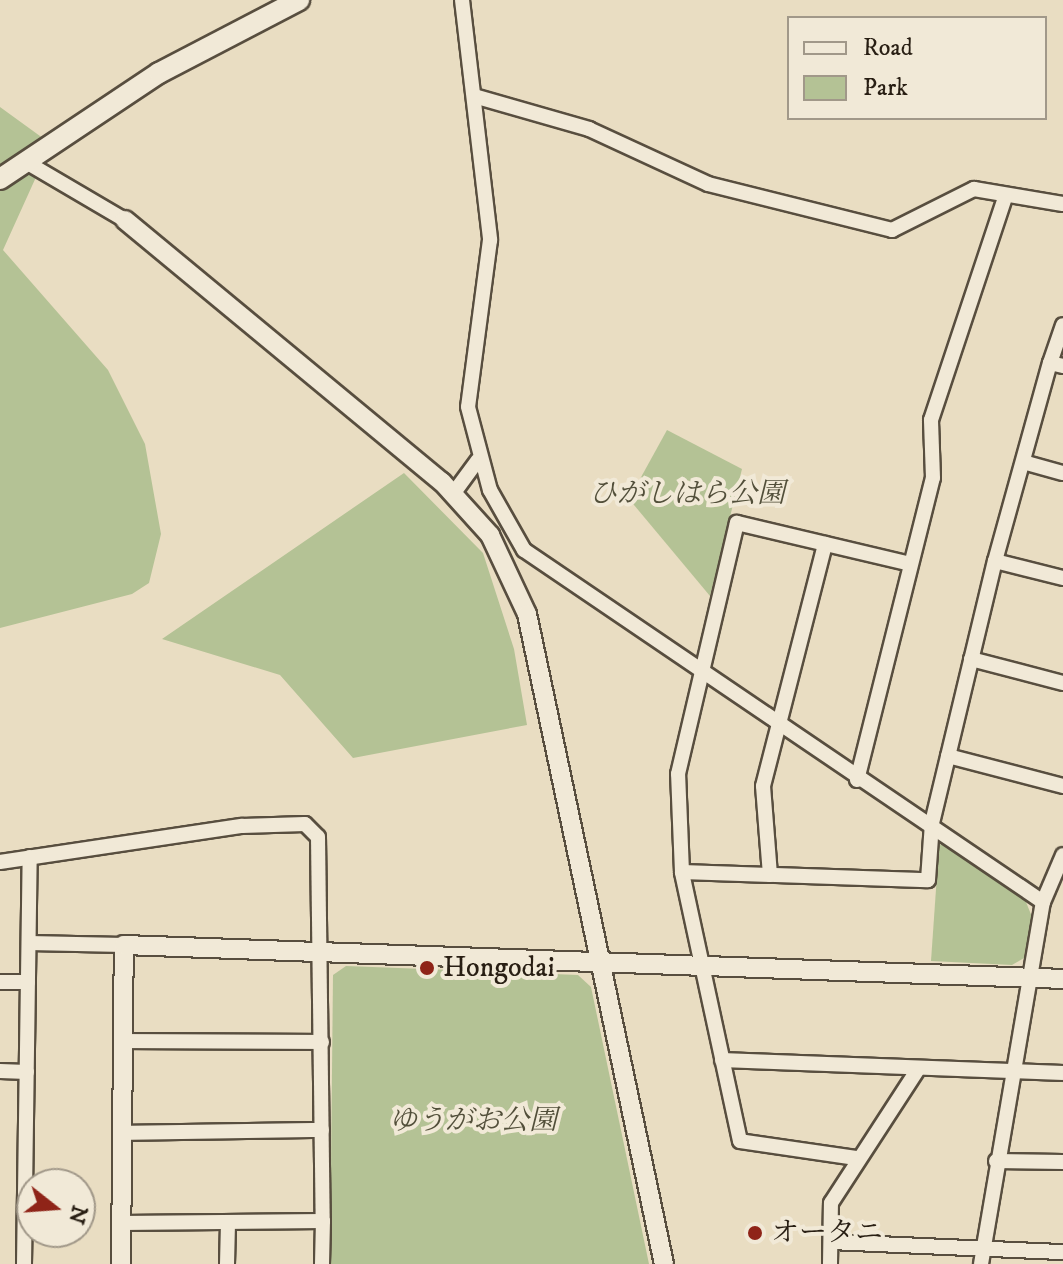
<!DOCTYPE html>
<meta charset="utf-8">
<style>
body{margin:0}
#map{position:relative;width:1063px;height:1264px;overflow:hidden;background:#e9ddc2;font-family:"IM FELL DW Pica","Noto Serif JP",serif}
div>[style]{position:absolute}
.green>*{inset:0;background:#b4c295}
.roads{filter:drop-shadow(2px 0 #584e3f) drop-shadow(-2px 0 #584e3f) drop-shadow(0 2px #584e3f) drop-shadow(0 -2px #584e3f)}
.minor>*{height:14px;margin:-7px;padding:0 7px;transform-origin:7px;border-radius:7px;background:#f1e9d7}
.tertiary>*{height:18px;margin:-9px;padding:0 9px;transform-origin:9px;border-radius:9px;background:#f1e9d7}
.secondary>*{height:20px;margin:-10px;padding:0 10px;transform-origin:10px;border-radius:10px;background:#f1e9d7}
.dots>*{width:22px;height:22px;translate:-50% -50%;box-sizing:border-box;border:4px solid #f1e9d7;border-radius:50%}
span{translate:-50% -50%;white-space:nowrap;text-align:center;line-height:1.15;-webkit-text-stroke:8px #f1e9d7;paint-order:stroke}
.park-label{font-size:28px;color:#524f3a;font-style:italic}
.poi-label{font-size:28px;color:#281e13}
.left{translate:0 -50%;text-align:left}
.legend{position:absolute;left:787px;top:16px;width:260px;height:104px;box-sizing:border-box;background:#f1e9d7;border:2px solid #a19889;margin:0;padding:10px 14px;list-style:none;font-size:24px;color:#281e13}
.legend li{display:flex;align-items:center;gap:16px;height:40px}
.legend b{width:40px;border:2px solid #a19889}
.north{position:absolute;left:16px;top:1168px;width:80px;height:80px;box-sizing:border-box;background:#f1e9d7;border:2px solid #a19889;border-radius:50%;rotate:107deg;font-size:22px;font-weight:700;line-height:32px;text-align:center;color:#281e13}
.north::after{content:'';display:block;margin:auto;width:28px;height:36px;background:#8f2418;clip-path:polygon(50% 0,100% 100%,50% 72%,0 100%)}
</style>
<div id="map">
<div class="green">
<i style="clip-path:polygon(0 107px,51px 144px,3px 250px,108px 370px,145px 444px,161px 534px,149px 583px,132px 594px,0 628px)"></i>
<i style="clip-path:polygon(667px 430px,742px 469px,710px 596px,629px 499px)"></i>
<i style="clip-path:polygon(404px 473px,483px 553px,514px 649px,527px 725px,353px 758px,280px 675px,162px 639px)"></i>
<i style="clip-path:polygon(945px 841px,1024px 897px,1032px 917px,1024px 958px,1012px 965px,931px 961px,939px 846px)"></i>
<i style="clip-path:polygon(346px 966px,578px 975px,591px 987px,649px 1264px,330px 1264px,333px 975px)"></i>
</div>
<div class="roads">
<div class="minor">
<i style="left:462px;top:0;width:242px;rotate:83.3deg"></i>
<i style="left:490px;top:240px;width:168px;rotate:97.5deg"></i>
<i style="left:468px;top:407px;width:86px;rotate:75.2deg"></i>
<i style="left:490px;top:490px;width:69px;rotate:60.5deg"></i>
<i style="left:524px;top:550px;width:627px;rotate:34.15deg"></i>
<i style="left:474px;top:96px;width:120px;rotate:16deg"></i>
<i style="left:589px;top:129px;width:131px;rotate:24.8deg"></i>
<i style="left:708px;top:184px;width:190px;rotate:14deg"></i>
<i style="left:892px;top:230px;width:92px;rotate:-26.6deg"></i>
<i style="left:974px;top:189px;width:90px;rotate:9.6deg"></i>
<i style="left:26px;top:162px;width:115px;rotate:30.4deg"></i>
<i style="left:1050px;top:363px;width:40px;rotate:-71.1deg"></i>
<i style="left:1023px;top:462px;width:41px;rotate:15.4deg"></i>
<i style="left:453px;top:494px;width:42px;rotate:-53.7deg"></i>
<i style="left:995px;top:561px;width:70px;rotate:14deg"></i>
<i style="left:971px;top:659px;width:95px;rotate:14.6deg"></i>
<i style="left:948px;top:756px;width:119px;rotate:14.6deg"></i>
<i style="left:857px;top:780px;width:311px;rotate:-75.9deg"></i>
<i style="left:933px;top:478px;width:58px;rotate:-92deg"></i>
<i style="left:931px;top:420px;width:237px;rotate:-71.6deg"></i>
<i style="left:0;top:862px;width:245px;rotate:-8.5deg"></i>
<i style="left:242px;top:826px;width:63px;rotate:-1.8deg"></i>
<i style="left:305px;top:824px;width:18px;rotate:45deg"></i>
<i style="left:318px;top:837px;width:384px;rotate:89.3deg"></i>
<i style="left:323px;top:1221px;width:201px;rotate:179.4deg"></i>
<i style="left:682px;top:872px;width:246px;rotate:1.9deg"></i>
<i style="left:928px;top:880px;width:57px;rotate:-86deg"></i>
<i style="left:932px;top:823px;width:269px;rotate:-76.5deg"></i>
<i style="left:995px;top:561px;width:205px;rotate:-74.5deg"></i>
<i style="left:1050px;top:363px;width:13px;rotate:13deg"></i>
<i style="left:770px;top:875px;width:89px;rotate:-94.5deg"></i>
<i style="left:763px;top:786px;width:250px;rotate:-75.6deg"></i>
<i style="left:29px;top:943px;width:95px;rotate:1.2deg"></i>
<i style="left:0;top:982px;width:28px"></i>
<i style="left:125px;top:1041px;width:197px;rotate:0.3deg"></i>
<i style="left:722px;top:1060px;width:341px;rotate:2.2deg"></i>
<i style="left:0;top:1071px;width:27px;rotate:2deg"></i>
<i style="left:123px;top:1133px;width:199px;rotate:-0.9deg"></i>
<i style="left:856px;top:1158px;width:117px;rotate:-171.7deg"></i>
<i style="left:740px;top:1141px;width:275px;rotate:-102.2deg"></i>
<i style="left:682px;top:872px;width:98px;rotate:-92.3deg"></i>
<i style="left:678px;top:774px;width:258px;rotate:-76.8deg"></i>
<i style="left:737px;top:523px;width:178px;rotate:13.3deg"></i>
<i style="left:996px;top:1161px;width:67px;rotate:0.9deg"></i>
<i style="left:831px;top:1242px;width:232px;rotate:2.5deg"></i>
<i style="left:24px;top:1264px;width:407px;rotate:-89.2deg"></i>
<i style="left:227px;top:1264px;width:42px;rotate:-88.6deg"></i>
<i style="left:322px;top:1264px;width:43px;rotate:-88.7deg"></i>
<i style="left:830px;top:1264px;width:61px;rotate:-89.1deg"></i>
<i style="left:831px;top:1203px;width:160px;rotate:-57deg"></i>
<i style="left:981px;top:1264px;width:367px;rotate:-80.3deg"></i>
<i style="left:1043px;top:902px;width:51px;rotate:-66.9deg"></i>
</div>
<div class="tertiary">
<i style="left:125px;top:220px;width:411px;rotate:39.6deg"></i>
<i style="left:442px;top:482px;width:72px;rotate:47.8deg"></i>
<i style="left:490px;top:535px;width:87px;rotate:64.9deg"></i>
<i style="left:527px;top:614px;width:664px;rotate:78.1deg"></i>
<i style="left:121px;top:1264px;width:319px;rotate:-89.5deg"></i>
<i style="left:124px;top:945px;width:940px;rotate:2.07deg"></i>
</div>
<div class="secondary">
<i style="left:0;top:179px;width:191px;rotate:-33.7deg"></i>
<i style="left:159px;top:73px;width:158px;rotate:-27.5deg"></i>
</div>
</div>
<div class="dots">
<i style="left:427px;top:968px;background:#8f2418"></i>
<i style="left:755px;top:1233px;background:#8f2418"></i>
</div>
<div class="park-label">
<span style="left:687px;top:494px">ひがしはら公園</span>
<span style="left:473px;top:1121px">ゆうがお公園</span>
</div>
<div class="poi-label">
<span class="left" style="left:443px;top:968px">Hongodai</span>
<span class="left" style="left:771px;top:1233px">オータニ</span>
</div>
<ul class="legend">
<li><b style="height:10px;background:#f1e9d7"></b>Road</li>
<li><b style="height:22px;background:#b4c295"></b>Park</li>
</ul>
<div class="north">N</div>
</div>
